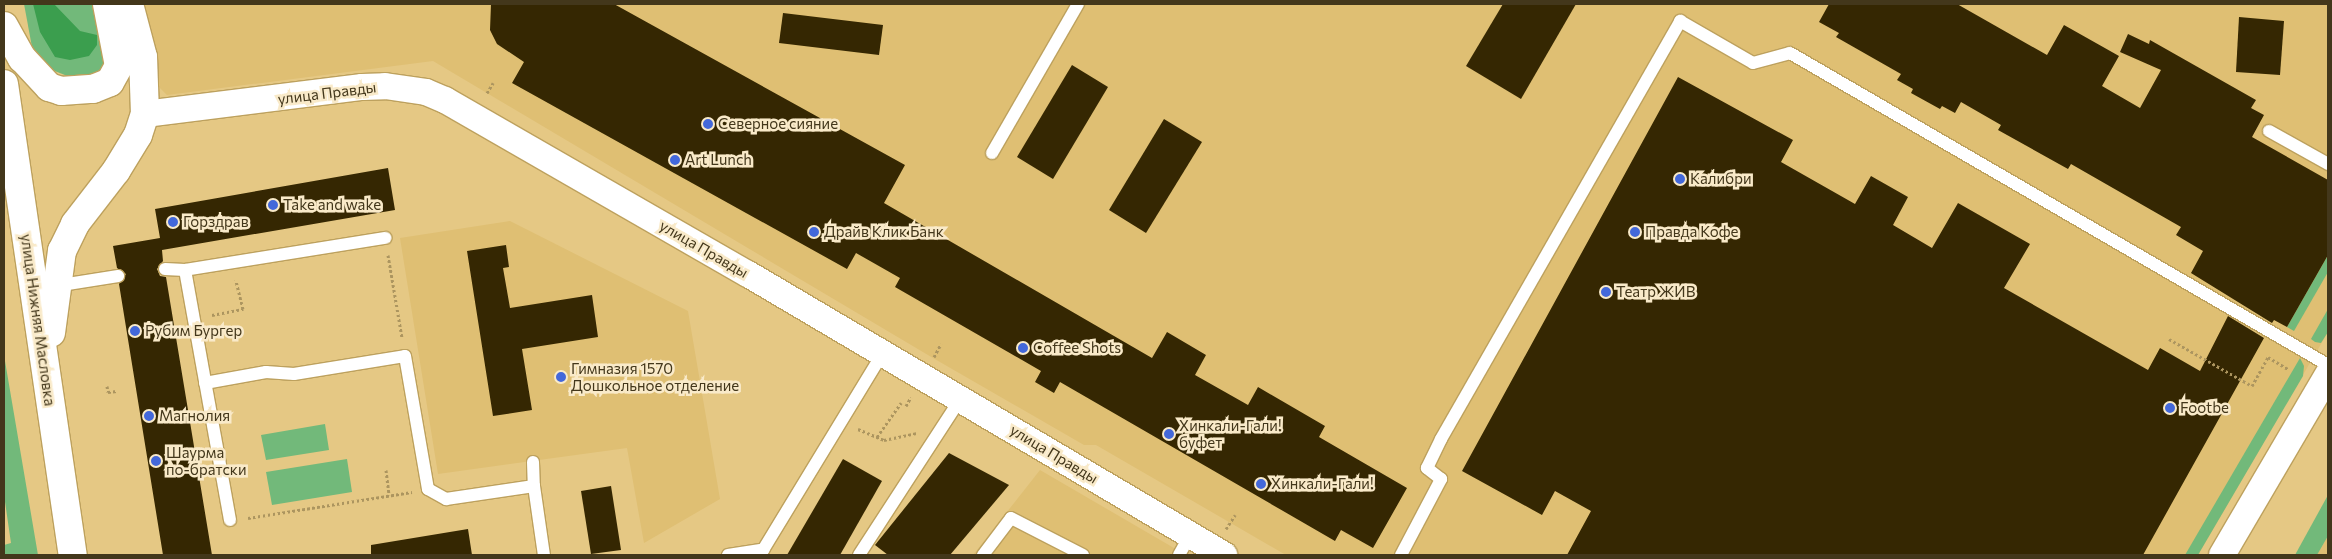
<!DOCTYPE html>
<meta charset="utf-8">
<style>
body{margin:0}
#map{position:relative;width:2332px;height:559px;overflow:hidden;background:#e5c884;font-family:Commissioner,sans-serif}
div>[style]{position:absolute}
.built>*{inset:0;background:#dfbf73}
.green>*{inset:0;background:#72b97a}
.forest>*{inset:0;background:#3b9e4e}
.building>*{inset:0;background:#352702}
.path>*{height:3px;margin-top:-1.5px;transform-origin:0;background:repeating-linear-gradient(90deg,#ac955f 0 2.5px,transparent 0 5px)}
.roads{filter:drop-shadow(1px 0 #bda15e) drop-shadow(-1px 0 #bda15e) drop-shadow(0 1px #bda15e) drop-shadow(0 -1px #bda15e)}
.lane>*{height:12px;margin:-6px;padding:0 6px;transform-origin:6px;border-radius:6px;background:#fff}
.street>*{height:26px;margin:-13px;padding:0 13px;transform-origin:13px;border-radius:13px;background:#fff}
.primary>*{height:28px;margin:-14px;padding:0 14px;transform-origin:14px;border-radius:14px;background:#fff}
.dots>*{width:14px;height:14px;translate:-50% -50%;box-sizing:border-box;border:2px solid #f9eac9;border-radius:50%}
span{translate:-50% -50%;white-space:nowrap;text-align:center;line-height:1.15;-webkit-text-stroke:5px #f9eac9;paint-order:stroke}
.street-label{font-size:15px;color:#43371b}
.poi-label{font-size:15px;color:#43371b}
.left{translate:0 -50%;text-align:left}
.frame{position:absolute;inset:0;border:5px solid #43371b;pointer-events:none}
</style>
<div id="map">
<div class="built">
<i style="clip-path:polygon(143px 4px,2328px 4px,2328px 332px,2198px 555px,1286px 555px,1096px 445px,1084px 445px,933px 358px,433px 61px,167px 95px,157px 85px)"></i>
<i style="clip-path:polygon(510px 221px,688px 311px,720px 499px,644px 543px,627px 448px,438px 474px,400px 238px)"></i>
<i style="clip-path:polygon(1040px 470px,1186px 555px,973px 555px)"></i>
<i style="clip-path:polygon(2328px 536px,2328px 555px,2317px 555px)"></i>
</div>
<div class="green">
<i style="clip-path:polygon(24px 4px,97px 4px,110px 47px,103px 69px,90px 76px,70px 77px,47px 68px,32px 47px)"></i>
<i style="clip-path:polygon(2328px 255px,2328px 272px,2294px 331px,2287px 327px)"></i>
<i style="clip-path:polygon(2328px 309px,2328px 332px,2321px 343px,2315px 342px,2311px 339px)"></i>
<i style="clip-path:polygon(2300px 358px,2304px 366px,2303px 376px,2198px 555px,2185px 555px)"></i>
<i style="clip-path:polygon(4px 361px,5px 361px,38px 555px,4px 555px,4px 545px,11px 543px,4px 495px)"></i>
<i style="clip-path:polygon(325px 424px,329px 450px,266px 460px,261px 435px)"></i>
<i style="clip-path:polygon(347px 459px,352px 492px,272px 505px,266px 472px)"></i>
<i style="clip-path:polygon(2328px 495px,2328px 536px,2317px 555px,2295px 555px)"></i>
</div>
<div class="forest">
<i style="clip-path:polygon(33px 4px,54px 4px,80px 31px,97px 35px,97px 45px,89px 56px,70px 60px,55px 57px,40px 32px)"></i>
</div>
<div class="building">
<i style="clip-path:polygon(491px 4px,614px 4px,905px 165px,884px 203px,1152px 358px,1167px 332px,1206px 355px,1195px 375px,1248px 405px,1258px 387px,1325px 426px,1319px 437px,1407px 488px,1373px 548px,1341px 530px,1335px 541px,1060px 382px,1054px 393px,1035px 382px,1041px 371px,895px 287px,900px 278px,856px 253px,847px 269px,512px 83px,524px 62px,497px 44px,490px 30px)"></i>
<i style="clip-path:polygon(1503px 4px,1576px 4px,1521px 99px,1466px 66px)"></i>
<i style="clip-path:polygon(1829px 4px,1957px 4px,2047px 55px,2064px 25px,2119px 56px,2102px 86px,2140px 108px,2161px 70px,2120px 52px,2128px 34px,2149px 44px,2150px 40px,2256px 100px,2251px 108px,2264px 115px,2252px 137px,2328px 180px,2328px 255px,2287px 327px,2274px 320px,2272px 323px,2191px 273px,2203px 251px,2176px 235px,2181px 227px,2071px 164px,2068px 169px,1998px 130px,2001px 125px,1961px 102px,1955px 113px,1942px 106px,1940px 109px,1911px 93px,1913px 89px,1897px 80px,1901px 74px,1836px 37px,1839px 33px,1819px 22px)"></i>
<i style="clip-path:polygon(783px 13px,883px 25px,879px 55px,779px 43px)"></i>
<i style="clip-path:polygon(2239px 17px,2284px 21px,2280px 75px,2236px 72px)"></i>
<i style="clip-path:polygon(1072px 65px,1108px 87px,1053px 179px,1017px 157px)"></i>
<i style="clip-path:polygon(1678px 77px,1793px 140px,1781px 162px,1855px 204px,1871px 176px,1908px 197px,1893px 225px,1932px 248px,1958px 203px,2030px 244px,2004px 288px,2148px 370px,2160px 348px,2200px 371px,2228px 316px,2264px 338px,2143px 555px,1567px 555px,1591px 511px,1555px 491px,1542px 515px,1462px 471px)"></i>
<i style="clip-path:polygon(1164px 119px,1202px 142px,1146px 233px,1109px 210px)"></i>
<i style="clip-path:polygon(388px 168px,395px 210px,162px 250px,163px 261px,157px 269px,160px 276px,166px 277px,212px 555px,163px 555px,119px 284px,126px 274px,117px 268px,113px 246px,160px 238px,155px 209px)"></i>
<i style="clip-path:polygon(506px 245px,509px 267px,503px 268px,510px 308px,592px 295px,598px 337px,522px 349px,532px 410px,493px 416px,467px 251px)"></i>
<i style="clip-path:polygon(949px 453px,1009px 485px,950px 555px,888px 555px,875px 545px)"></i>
<i style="clip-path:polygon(843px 459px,882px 481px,840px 555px,787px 555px)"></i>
<i style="clip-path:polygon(611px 486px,621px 550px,591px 554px,581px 491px)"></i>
<i style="clip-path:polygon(468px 529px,472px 555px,371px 555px,371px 545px)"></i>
</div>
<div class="path">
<i style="left:487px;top:93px;width:12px;rotate:-59deg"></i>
<i style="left:388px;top:255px;width:84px;rotate:80.4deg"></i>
<i style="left:212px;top:315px;width:32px;rotate:-11deg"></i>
<i style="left:243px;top:309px;width:30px;rotate:-104deg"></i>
<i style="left:2169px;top:339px;width:95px;rotate:29.5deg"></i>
<i style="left:2252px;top:386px;width:33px;rotate:-61deg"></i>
<i style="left:2268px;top:357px;width:23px;rotate:31deg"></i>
<i style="left:934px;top:357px;width:15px;rotate:-62deg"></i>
<i style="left:107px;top:386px;width:6px;rotate:81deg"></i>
<i style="left:108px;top:392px;width:9px;rotate:-6deg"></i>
<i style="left:906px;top:406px;width:10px;rotate:-61deg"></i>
<i style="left:858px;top:429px;width:28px;rotate:23deg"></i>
<i style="left:884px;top:440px;width:33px;rotate:-12deg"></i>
<i style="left:877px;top:437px;width:42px;rotate:-54.8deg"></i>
<i style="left:386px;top:470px;width:25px;rotate:83deg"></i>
<i style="left:248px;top:518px;width:166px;rotate:-9deg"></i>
<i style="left:1226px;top:529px;width:17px;rotate:-57deg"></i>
</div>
<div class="roads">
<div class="lane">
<i style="left:2269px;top:131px;width:68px;rotate:29.2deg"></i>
<i style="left:992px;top:153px;width:172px;rotate:-60deg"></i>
<i style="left:165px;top:269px;width:20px;rotate:3deg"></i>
<i style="left:55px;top:286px;width:64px;rotate:-9deg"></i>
<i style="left:205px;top:383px;width:62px;rotate:-10.2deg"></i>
<i style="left:266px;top:372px;width:28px;rotate:4deg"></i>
<i style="left:294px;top:374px;width:112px;rotate:-9.2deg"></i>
<i style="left:405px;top:356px;width:135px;rotate:80.2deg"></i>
<i style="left:428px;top:489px;width:21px;rotate:29deg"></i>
<i style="left:446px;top:499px;width:89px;rotate:-8.4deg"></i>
<i style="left:534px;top:486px;width:70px;rotate:81.8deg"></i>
<i style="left:533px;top:462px;width:24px;rotate:88deg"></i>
<i style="left:230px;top:520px;width:254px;rotate:-100.2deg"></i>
<i style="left:185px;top:270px;width:203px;rotate:-9.1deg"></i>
<i style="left:728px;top:555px;width:36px;rotate:-9deg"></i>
<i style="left:760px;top:555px;width:237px;rotate:-58.7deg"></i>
<i style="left:859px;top:555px;width:187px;rotate:-57deg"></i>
<i style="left:983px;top:555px;width:46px;rotate:-52.9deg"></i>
<i style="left:1011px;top:518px;width:81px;rotate:27.2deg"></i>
<i style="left:1179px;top:555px;width:23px;rotate:-61deg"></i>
<i style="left:1401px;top:555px;width:86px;rotate:-62.2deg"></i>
<i style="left:1441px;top:479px;width:18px;rotate:-142deg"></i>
<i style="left:1427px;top:468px;width:32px;rotate:-64deg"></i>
<i style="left:1441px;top:439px;width:482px;rotate:-60.2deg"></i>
<i style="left:1680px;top:21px;width:84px;rotate:29.9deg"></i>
<i style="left:1753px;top:63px;width:38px;rotate:-15deg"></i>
<i style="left:1790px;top:53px;width:622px;rotate:30.11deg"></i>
</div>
<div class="street">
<i style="left:145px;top:114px;width:219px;rotate:-7.1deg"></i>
<i style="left:362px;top:87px;width:23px;rotate:-2deg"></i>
<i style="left:385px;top:86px;width:41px;rotate:8.3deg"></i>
<i style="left:426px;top:92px;width:21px;rotate:23deg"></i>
<i style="left:445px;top:100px;width:349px;rotate:29.9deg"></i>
<i style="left:748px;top:274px;width:553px;rotate:30.55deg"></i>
<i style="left:2222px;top:555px;width:210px;rotate:-59.6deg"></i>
</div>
<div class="primary">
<i style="left:4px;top:26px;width:37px;rotate:61deg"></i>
<i style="left:22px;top:58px;width:40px;rotate:47deg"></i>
<i style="left:49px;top:87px;width:13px;rotate:18deg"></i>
<i style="left:61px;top:91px;width:32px;rotate:-4deg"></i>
<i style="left:93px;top:89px;width:18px;rotate:-22deg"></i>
<i style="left:110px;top:82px;width:18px;rotate:-61deg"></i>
<i style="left:119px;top:66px;width:63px;rotate:-101deg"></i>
<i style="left:4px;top:84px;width:476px;rotate:81.7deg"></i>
<i style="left:51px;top:333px;width:83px;rotate:-82.4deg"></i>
<i style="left:62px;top:251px;width:30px;rotate:-64deg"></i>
<i style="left:75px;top:224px;width:67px;rotate:-52.3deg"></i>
<i style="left:116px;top:171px;width:42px;rotate:-58.6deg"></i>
<i style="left:138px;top:135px;width:22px;rotate:-72deg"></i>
<i style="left:145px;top:114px;width:57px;rotate:-92deg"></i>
<i style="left:143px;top:57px;width:55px;rotate:-104.8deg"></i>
</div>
</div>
<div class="dots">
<i style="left:708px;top:124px;background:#4368da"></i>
<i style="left:675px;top:160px;background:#4368da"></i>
<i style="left:1680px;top:179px;background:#4368da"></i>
<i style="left:273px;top:205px;background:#4368da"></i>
<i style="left:173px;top:222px;background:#4368da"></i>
<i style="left:814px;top:232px;background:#4368da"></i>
<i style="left:1635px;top:232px;background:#4368da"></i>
<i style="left:1606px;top:292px;background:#4368da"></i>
<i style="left:135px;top:331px;background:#4368da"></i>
<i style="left:1023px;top:348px;background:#4368da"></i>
<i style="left:561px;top:377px;background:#4368da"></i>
<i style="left:2170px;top:408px;background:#4368da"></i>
<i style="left:149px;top:416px;background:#4368da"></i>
<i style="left:1169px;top:434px;background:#4368da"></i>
<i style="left:156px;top:461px;background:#4368da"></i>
<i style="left:1261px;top:484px;background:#4368da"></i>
</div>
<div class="street-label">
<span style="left:327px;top:93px;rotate:-7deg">улица Правды</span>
<span style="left:704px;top:249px;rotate:30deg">улица Правды</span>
<span style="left:38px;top:320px;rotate:82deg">улица Нижняя Масловка</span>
<span style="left:1054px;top:454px;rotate:31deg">улица Правды</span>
</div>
<div class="poi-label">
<span class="left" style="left:718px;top:124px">Северное сияние</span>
<span class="left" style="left:685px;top:160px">Art Lunch</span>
<span class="left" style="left:1690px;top:179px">Калибри</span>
<span class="left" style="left:283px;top:205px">Take and wake</span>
<span class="left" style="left:183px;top:222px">Горздрав</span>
<span class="left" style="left:824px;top:232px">Драйв Клик Банк</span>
<span class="left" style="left:1645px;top:232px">Правда Кофе</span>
<span class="left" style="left:1616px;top:292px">Театр ЖИВ</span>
<span class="left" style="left:145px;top:331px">Рубим Бургер</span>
<span class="left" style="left:1033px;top:348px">Coffee Shots</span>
<span class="left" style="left:571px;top:377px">Гимназия 1570<br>Дошкольное отделение</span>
<span class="left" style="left:2180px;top:408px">Footbe</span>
<span class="left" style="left:159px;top:416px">Магнолия</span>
<span class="left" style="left:1179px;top:434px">Хинкали-Гали!<br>буфет</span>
<span class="left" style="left:166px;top:461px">Шаурма<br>по-братски</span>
<span class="left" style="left:1271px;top:484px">Хинкали-Гали!</span>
</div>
<div class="frame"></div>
</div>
